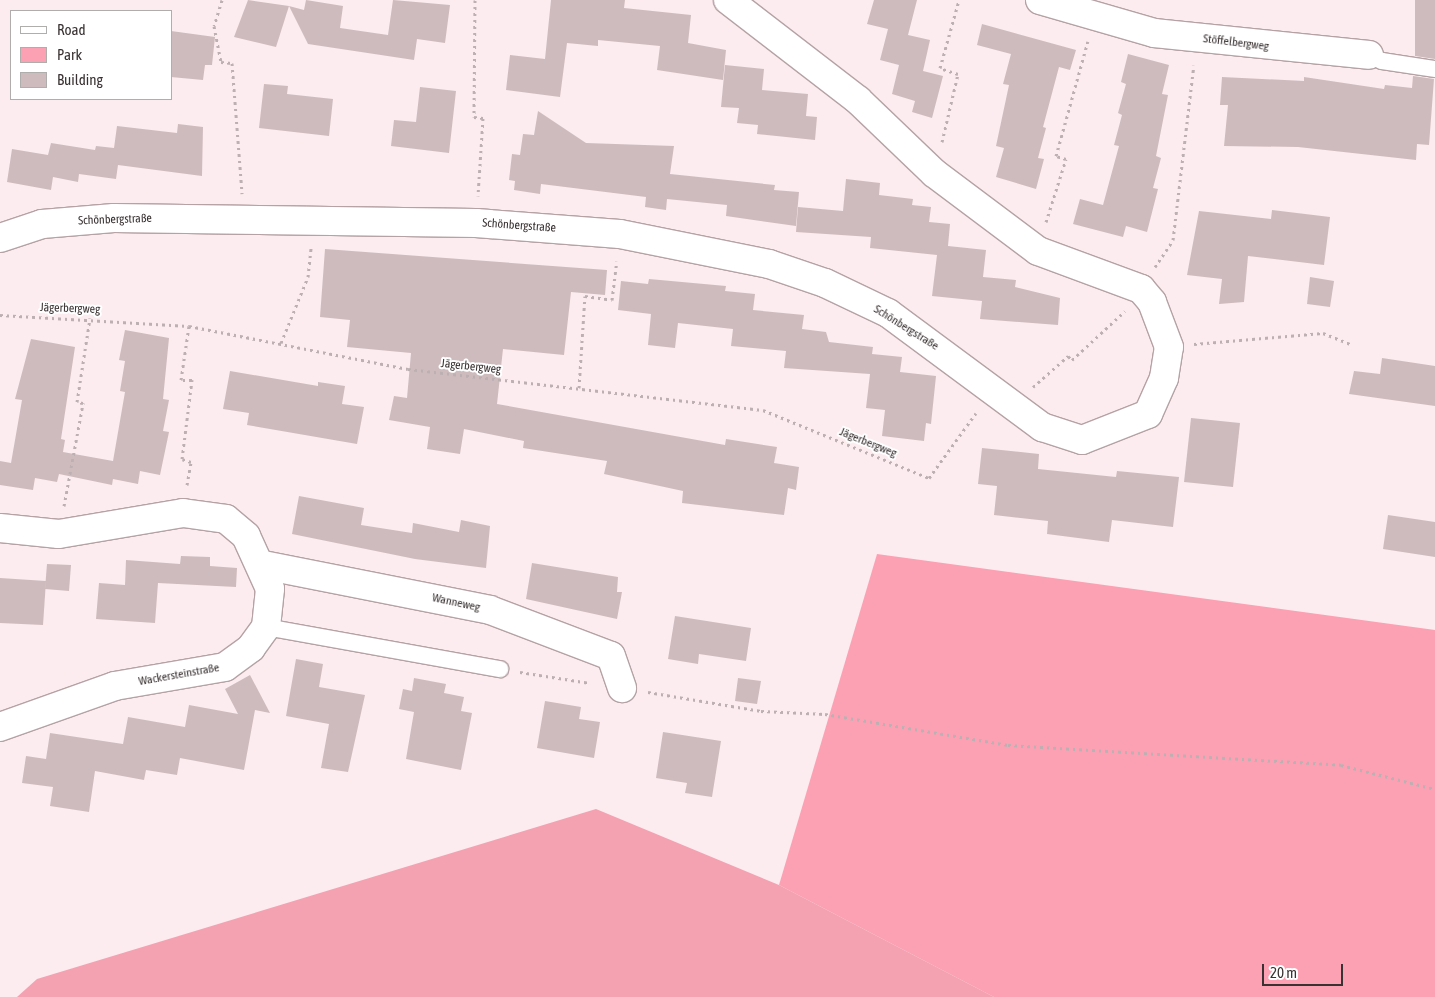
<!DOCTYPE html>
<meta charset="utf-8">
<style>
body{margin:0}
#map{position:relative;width:1435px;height:997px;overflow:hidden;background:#fcecef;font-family:"Asap Condensed",sans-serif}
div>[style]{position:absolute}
.green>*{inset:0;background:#fca1b3}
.forest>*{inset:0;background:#f4a2b2}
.building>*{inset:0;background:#cebbbe}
.path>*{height:3px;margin-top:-1.5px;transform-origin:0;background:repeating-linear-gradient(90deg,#bdb0b2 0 2.5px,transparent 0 6.5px)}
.roads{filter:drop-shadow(1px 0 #b5a2a5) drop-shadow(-1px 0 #b5a2a5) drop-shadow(0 1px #b5a2a5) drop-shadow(0 -1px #b5a2a5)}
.lane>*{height:16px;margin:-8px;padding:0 8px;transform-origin:8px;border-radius:8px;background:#fff}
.street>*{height:28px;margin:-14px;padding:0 14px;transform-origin:14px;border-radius:14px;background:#fff}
span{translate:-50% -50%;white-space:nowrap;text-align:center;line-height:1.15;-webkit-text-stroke:4px #fff;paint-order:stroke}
.street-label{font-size:12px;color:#393132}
.legend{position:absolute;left:10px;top:10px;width:162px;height:90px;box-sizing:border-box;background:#fff;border:1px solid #b0adad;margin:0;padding:6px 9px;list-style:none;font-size:15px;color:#393132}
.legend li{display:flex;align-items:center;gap:10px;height:25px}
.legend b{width:25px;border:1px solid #b0adad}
.scale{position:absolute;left:1262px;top:964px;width:81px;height:22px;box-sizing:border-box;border:2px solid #393132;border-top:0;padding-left:6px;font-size:15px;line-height:18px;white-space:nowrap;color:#393132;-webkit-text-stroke:4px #fff;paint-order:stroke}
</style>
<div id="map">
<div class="green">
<i style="clip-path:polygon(877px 554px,1435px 630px,1435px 997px,994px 997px,779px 885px)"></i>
</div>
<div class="forest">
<i style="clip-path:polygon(596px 809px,779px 885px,994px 997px,17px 997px,37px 979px)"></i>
</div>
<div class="building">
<i style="clip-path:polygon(248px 0,289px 6px,276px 47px,234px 37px)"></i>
<i style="clip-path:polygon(306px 0,343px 6px,340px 28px,388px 35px,393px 0,450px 5px,445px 43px,417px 39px,414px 60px,308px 44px,289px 6px,304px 10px)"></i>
<i style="clip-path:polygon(551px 0,625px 0,624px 8px,691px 15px,688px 43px,726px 50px,723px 80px,657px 70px,660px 46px,598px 40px,598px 46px,567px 43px,560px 97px,506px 90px,510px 55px,545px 59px)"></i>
<i style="clip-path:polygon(874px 0,917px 0,908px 35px,930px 40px,923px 71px,943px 76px,932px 118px,912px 112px,915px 101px,892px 94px,899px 65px,880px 60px,888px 29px,867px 24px)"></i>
<i style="clip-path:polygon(1415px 0,1435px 0,1435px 59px,1415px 56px)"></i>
<i style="clip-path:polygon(982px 24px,1076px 50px,1070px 70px,1059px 67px,1043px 127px,1046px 128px,1038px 158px,1044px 159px,1036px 189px,996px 177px,1004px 148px,996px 146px,1009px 85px,1003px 84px,1011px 54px,977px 45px)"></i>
<i style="clip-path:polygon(171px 31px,215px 37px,212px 65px,205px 65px,203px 80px,171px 77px)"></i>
<i style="clip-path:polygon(1128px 54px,1169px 65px,1162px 94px,1168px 95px,1156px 156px,1161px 158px,1153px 188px,1158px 189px,1147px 232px,1126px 226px,1123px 237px,1073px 224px,1080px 199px,1103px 205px,1119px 146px,1114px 145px,1122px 115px,1118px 113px,1126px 84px,1121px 82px)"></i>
<i style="clip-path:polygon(725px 65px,764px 69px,762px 90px,808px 94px,806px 116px,817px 117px,815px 140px,757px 134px,758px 125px,737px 123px,739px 108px,721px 107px)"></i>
<i style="clip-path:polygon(1413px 76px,1434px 79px,1429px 145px,1417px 144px,1416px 160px,1298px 147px,1224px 146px,1228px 105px,1220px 105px,1222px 77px,1304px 81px,1304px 77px,1384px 89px,1385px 85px,1412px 88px)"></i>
<i style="clip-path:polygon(264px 84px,288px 86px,287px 94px,333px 99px,329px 136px,259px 128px)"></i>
<i style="clip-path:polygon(420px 87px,456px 91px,449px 153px,391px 146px,394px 120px,416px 122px)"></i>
<i style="clip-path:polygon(538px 111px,586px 143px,674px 146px,670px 174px,775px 185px,774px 190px,799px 192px,796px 226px,726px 216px,727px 205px,667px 199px,666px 210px,645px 207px,646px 197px,541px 184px,540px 194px,514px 190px,515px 181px,509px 180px,512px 154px,520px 155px,523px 134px,534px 135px)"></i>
<i style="clip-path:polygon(178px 124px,203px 127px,202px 176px,118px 165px,116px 179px,79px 174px,78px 182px,53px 177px,51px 190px,7px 182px,12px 149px,48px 155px,51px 143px,95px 150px,96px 146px,114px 148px,117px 126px,177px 133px)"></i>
<i style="clip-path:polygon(846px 179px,880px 183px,879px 195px,913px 199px,912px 205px,931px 207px,929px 222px,950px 224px,948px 246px,986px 250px,983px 277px,1016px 280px,1015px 287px,1060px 298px,1058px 325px,980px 319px,982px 301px,932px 296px,937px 255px,870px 248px,871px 237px,796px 232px,798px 207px,843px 211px)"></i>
<i style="clip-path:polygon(1272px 210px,1330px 217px,1324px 265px,1248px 256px,1244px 302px,1219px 304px,1222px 279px,1187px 275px,1199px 211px,1271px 219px)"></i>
<i style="clip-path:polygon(325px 249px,607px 270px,605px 295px,571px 292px,564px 355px,503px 349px,497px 404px,725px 445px,726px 439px,777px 447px,774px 463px,799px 467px,796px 490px,788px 488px,784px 515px,682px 503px,683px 491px,604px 474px,607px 461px,523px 448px,524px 441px,464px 429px,460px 454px,427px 449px,430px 427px,389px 420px,394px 396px,407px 398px,411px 353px,347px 347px,350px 320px,320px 317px)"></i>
<i style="clip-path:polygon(1310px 277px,1334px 281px,1330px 307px,1307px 304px)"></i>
<i style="clip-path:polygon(649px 279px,726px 286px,725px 291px,755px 294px,753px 310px,804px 315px,802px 329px,826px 332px,829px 342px,873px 347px,872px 354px,902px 357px,900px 372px,936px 376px,931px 424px,926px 423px,924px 441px,882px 436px,885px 410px,866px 408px,870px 374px,784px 368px,786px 351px,731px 346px,733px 329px,678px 323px,675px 348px,648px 345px,651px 314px,618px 310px,621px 281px,648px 284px)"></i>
<i style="clip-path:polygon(125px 330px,169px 338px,163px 399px,169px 400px,163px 431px,169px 432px,160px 475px,140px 471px,138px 484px,113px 479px,112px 485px,59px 474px,57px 482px,35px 478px,33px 490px,0 485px,0 461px,11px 463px,22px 400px,15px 399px,31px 339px,75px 347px,61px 439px,65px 440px,63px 452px,113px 461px,125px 392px,120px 391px,125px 361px,119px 360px)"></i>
<i style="clip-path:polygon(1382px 358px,1435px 366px,1435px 406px,1349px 394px,1354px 371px,1380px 374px)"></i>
<i style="clip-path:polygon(230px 371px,318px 386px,318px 382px,345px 386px,342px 404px,364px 407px,357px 444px,247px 425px,249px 413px,223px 409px)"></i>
<i style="clip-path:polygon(1191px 418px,1240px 423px,1233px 487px,1184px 482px)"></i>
<i style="clip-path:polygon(982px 448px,1039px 454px,1038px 469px,1116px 477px,1117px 471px,1179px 477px,1173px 527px,1112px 520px,1109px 542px,1047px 534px,1048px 521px,994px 515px,997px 486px,978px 484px)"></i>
<i style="clip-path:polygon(299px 496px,364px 508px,361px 525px,412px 533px,413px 523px,459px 532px,461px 520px,490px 526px,486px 568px,415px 559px,292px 534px)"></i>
<i style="clip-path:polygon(1388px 515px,1435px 522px,1435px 557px,1383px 549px)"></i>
<i style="clip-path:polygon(181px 556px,210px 557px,210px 566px,237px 568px,236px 587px,158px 583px,155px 623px,96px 619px,99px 583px,125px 585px,126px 560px,180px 564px)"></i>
<i style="clip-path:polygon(532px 563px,618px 577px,617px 592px,622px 592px,617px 619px,526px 599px)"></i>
<i style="clip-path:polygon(47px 564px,71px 565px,69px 591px,45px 589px)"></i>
<i style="clip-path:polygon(0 578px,46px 581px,43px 625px,0 623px)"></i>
<i style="clip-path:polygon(675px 616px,751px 628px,746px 661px,699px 654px,698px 664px,668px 659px)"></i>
<i style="clip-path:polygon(296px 659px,323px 664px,319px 687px,365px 695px,348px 772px,321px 768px,329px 724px,286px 716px)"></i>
<i style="clip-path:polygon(250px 675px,270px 713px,255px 710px,244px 770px,180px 758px,177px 775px,146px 770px,144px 780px,95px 771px,89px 812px,50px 806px,53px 787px,22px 783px,26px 756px,46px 759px,50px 733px,123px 744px,128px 717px,185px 727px,189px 705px,238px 714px,225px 689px)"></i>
<i style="clip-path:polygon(414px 678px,446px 684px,444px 693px,464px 697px,461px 711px,472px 713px,461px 770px,406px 759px,414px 712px,399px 709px,403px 689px,412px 691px)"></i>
<i style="clip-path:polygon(738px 678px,761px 681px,757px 704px,735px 701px)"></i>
<i style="clip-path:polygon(545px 701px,581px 707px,579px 719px,600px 722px,594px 758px,537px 748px)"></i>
<i style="clip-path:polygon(663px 732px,721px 741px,712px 797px,685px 793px,687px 783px,656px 778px)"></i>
</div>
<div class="path">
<i style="left:222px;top:0;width:27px;rotate:107deg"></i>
<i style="left:214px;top:26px;width:37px;rotate:79deg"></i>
<i style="left:221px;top:62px;width:11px;rotate:5deg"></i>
<i style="left:232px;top:63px;width:131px;rotate:85.6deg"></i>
<i style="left:475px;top:0;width:117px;rotate:90.5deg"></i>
<i style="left:474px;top:117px;width:9px;rotate:6deg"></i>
<i style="left:483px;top:118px;width:78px;rotate:93.7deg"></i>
<i style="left:942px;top:142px;width:70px;rotate:-76.8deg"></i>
<i style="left:958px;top:74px;width:19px;rotate:-162deg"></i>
<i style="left:940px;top:68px;width:71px;rotate:-74.4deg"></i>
<i style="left:1046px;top:222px;width:66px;rotate:-72.4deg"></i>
<i style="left:1066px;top:159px;width:10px;rotate:-163deg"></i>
<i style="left:1056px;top:156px;width:119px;rotate:-74.5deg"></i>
<i style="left:1155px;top:267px;width:32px;rotate:-56deg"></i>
<i style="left:1173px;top:240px;width:176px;rotate:-83.2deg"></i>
<i style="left:0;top:315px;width:189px;rotate:3.3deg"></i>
<i style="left:189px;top:326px;width:223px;rotate:11.1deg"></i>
<i style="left:408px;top:369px;width:357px;rotate:6.6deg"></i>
<i style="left:763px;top:410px;width:179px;rotate:22.3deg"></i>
<i style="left:929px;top:478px;width:80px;rotate:-54.1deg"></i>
<i style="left:281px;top:343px;width:71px;rotate:-67.8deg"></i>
<i style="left:308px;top:277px;width:30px;rotate:-84deg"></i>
<i style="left:1194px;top:344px;width:129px;rotate:-4.9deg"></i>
<i style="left:1323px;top:333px;width:31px;rotate:22deg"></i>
<i style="left:1033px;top:387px;width:47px;rotate:-41.5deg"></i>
<i style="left:1068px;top:356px;width:6px;rotate:45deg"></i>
<i style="left:1072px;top:360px;width:72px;rotate:-42.8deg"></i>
<i style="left:579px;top:388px;width:92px;rotate:-86.3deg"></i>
<i style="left:585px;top:296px;width:27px;rotate:8deg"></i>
<i style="left:612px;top:300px;width:39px;rotate:-83deg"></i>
<i style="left:187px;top:485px;width:23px;rotate:-80deg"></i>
<i style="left:191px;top:462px;width:9px;rotate:-162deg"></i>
<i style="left:182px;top:459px;width:80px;rotate:-82.8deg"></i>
<i style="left:192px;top:380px;width:11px;rotate:180deg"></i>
<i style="left:181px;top:380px;width:55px;rotate:-81.6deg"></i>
<i style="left:64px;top:506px;width:105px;rotate:-79.5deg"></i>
<i style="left:83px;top:403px;width:6px;rotate:-171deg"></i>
<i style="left:77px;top:402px;width:85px;rotate:-81.2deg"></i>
<i style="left:520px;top:672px;width:71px;rotate:8.9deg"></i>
<i style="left:648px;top:692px;width:115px;rotate:9.5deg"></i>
<i style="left:761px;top:711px;width:64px;rotate:2.7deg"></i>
<i style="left:825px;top:714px;width:186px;rotate:9.6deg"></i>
<i style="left:1008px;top:745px;width:334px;rotate:3.4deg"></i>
<i style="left:1341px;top:765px;width:97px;rotate:14.3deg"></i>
</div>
<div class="roads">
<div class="lane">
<i style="left:1369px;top:55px;width:14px;rotate:25deg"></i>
<i style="left:1382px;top:61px;width:54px;rotate:8.6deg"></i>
<i style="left:266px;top:627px;width:238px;rotate:10.2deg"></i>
</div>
<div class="street">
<i style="left:1040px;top:0;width:119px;rotate:16.1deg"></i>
<i style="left:1154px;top:33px;width:216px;rotate:5.8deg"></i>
<i style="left:0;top:238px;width:44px;rotate:-18.4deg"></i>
<i style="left:42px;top:224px;width:72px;rotate:-4.8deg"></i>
<i style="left:114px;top:218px;width:362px;rotate:0.8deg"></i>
<i style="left:476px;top:223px;width:144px;rotate:4.4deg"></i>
<i style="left:620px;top:234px;width:152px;rotate:11.4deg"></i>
<i style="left:769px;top:264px;width:59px;rotate:18.7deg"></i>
<i style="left:825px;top:283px;width:70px;rotate:25.5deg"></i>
<i style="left:888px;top:313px;width:192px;rotate:36.5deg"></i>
<i style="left:1042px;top:427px;width:42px;rotate:18deg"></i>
<i style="left:1082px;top:440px;width:71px;rotate:-21.5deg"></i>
<i style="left:1148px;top:414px;width:39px;rotate:-66deg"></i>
<i style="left:1164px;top:378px;width:31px;rotate:-81deg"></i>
<i style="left:1169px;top:347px;width:48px;rotate:-110.7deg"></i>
<i style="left:1152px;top:302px;width:17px;rotate:-130deg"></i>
<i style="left:1141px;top:289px;width:110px;rotate:-159.7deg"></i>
<i style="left:1038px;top:251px;width:130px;rotate:-143.1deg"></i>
<i style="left:934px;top:173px;width:105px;rotate:-136.2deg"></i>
<i style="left:858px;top:100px;width:164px;rotate:-142.4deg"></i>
<i style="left:0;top:528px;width:59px;rotate:5.8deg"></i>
<i style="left:59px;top:534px;width:126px;rotate:-9.6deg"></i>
<i style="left:183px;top:513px;width:43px;rotate:7.9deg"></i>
<i style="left:226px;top:519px;width:26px;rotate:40deg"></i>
<i style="left:246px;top:536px;width:58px;rotate:65.6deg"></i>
<i style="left:270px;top:589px;width:38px;rotate:96deg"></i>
<i style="left:266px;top:627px;width:26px;rotate:126deg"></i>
<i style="left:251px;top:648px;width:32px;rotate:144deg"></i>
<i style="left:225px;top:667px;width:112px;rotate:170.2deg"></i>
<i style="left:115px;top:686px;width:122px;rotate:160.4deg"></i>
<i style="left:263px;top:565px;width:231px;rotate:11.2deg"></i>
<i style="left:490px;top:610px;width:129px;rotate:20.8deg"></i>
<i style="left:611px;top:656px;width:34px;rotate:71deg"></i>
</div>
</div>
<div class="street-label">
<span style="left:1236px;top:43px;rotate:7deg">Stöffelbergweg</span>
<span style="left:115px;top:220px;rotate:-2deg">Schönbergstraße</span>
<span style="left:519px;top:226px;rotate:4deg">Schönbergstraße</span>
<span style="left:70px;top:309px;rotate:2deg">Jägerbergweg</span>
<span style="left:906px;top:328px;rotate:32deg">Schönbergstraße</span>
<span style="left:471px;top:367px;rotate:6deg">Jägerbergweg</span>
<span style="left:868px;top:443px;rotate:22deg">Jägerbergweg</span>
<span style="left:456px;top:603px;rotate:12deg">Wanneweg</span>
<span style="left:179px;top:675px;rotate:-10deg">Wackersteinstraße</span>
</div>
<ul class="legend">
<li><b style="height:6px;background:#fff"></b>Road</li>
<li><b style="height:14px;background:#fca1b3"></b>Park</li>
<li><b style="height:14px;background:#cebbbe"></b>Building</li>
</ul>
<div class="scale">20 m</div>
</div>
